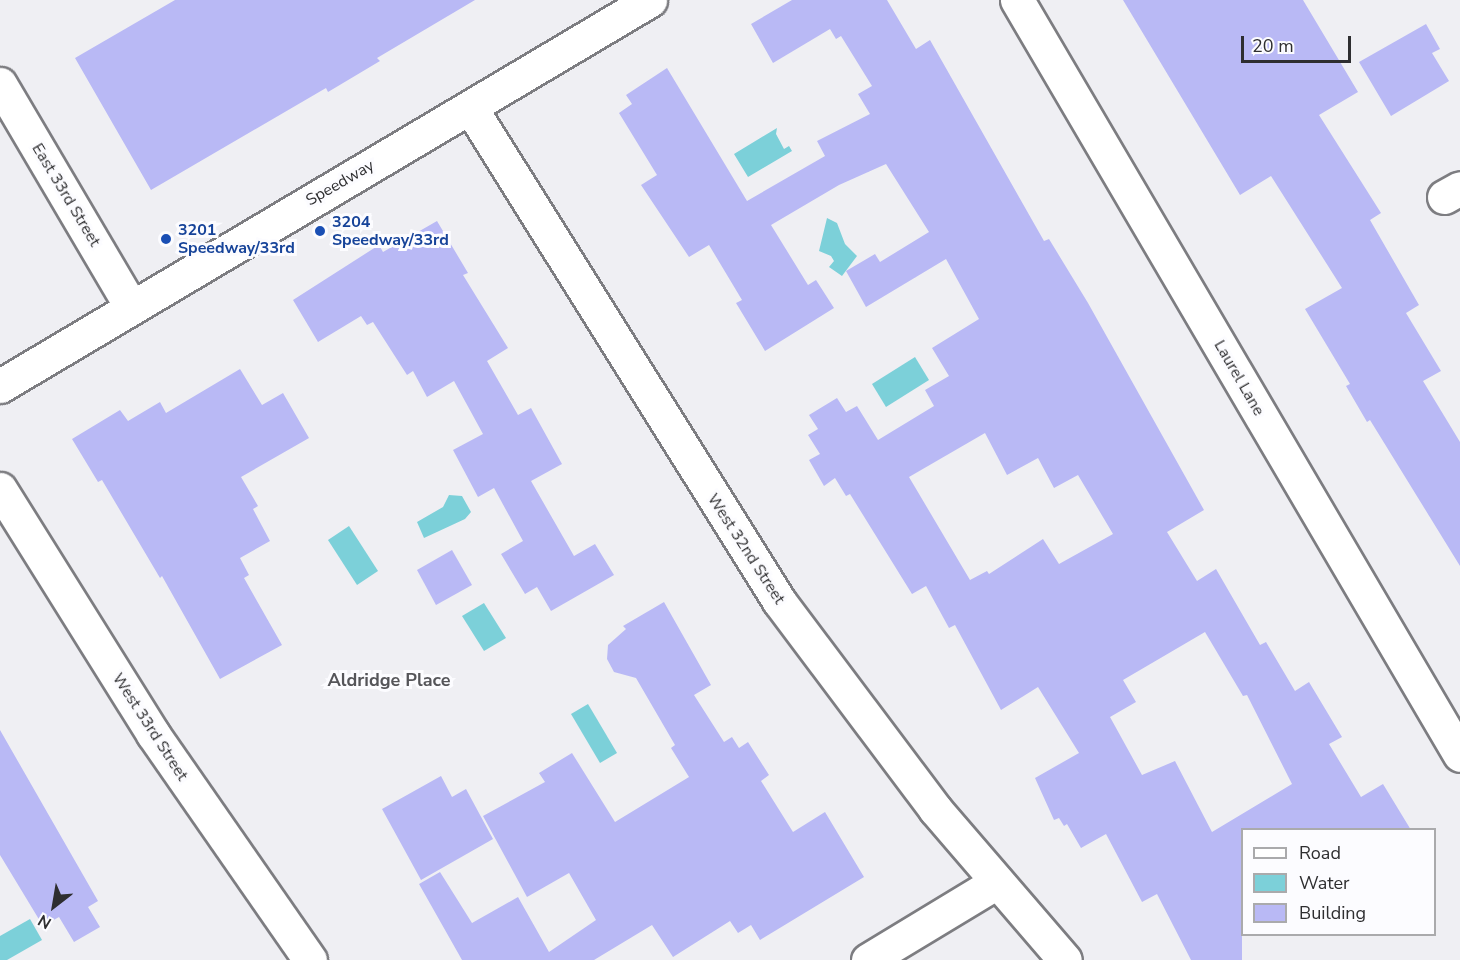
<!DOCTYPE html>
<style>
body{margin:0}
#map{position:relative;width:1460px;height:960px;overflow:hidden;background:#efeff3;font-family:"Nunito Sans",sans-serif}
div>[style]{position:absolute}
.water>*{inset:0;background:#7cd0d9}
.building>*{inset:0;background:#b9b9f5}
.roads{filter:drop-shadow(2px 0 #7d7d81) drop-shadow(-2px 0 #7d7d81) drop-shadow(0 2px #7d7d81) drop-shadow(0 -2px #7d7d81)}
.minor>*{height:33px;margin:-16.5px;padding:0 16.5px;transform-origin:16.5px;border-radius:16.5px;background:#fff}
.dots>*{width:16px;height:16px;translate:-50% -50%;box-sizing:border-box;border:3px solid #fcfcff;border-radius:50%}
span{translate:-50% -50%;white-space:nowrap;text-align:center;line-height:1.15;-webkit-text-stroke:6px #fcfcff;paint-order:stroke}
.street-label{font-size:16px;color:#2e2e30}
.transit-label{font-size:16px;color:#164399;font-weight:700}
.left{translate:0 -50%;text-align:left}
.neighbourhood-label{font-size:18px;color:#555559;font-weight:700}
.legend{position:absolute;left:1241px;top:828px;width:195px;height:108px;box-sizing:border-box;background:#fcfcff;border:2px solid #aaaaac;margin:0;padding:8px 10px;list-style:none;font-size:18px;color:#2e2e30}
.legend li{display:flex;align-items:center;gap:12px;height:30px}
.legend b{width:30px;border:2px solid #aaaaac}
.north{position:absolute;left:24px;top:876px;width:60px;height:60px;-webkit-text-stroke:4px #fcfcff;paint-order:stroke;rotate:211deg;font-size:16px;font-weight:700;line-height:24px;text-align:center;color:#2e2e30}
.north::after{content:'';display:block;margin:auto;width:21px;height:27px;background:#2e2e30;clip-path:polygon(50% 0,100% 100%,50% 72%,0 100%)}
.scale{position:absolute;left:1241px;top:36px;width:110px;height:27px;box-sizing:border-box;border:3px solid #2e2e30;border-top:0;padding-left:8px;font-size:18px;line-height:21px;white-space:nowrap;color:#2e2e30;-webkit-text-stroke:4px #fcfcff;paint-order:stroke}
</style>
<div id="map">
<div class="water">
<i style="clip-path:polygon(777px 128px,776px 134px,784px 149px,789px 146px,792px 151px,748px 177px,734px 154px)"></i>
<i style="clip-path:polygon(827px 218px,837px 223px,845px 244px,857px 256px,842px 276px,829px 267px,834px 261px,831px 256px,819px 251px)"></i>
<i style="clip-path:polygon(915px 357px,929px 380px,886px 407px,872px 384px)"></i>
<i style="clip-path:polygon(449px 495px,462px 496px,471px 512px,465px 519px,424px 538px,417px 522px,443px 507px)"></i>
<i style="clip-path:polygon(349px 526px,378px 571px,357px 585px,328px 540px)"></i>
<i style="clip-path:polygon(484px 603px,506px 638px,484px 651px,462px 616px)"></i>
<i style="clip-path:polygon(588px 704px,617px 753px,600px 763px,571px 714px)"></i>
<i style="clip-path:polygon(30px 919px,42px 940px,7px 960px,0 960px,0 936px)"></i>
</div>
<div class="building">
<i style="clip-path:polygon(175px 0,475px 0,377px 58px,380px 61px,328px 92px,326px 88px,151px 190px,75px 58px)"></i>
<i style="clip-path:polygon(evenodd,792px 0,887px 0,916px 49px,930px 40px,1044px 241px,1049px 239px,1088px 303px,1204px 510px,1167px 532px,1197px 581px,1216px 569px,1260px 645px,1266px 642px,1295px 691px,1309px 682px,1342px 737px,1329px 744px,1361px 797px,1383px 784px,1411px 830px,1242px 830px,1242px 960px,1191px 960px,1157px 894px,1142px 902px,1106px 834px,1081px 848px,1067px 824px,1064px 826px,1059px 818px,1054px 820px,1035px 778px,1079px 753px,1038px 687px,1001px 710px,955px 625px,949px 628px,926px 586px,912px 594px,850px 494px,846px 496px,835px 478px,824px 486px,809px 460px,820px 454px,808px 435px,818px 429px,809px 415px,837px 398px,846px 412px,857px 406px,878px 440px,934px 406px,925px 390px,949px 376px,932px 348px,979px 319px,946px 259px,866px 307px,846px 271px,875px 254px,880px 262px,929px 232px,886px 164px,839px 185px,771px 225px,808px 285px,816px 280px,834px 308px,765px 351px,736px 303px,742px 300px,709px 245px,689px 257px,641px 185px,657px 175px,619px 113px,632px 104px,626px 95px,667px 68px,747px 201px,825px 156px,817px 141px,870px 114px,858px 94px,872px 86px,841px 36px,836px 39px,830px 29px,773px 63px,751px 24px,792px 0,985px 433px,1007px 475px,1038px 458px,1054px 488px,1078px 475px,1113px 534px,1059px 564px,1043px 539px,989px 574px,987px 571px,970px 580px,909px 477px,985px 433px,792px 0,1205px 632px,1243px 696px,1247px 695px,1292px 784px,1212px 832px,1175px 761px,1142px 775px,1110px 717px,1136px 702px,1123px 680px,1205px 632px)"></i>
<i style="clip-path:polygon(1123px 0,1303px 0,1358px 92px,1319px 115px,1381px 213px,1370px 220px,1419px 305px,1406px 313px,1441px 371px,1423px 381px,1460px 442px,1460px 566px,1370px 420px,1367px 422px,1346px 386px,1350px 384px,1305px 309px,1342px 288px,1271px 176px,1240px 195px)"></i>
<i style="clip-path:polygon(1426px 24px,1440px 49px,1432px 53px,1449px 81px,1391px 116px,1359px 62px)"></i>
<i style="clip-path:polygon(437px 221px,468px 273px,463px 275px,508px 348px,487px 361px,518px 415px,531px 408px,562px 464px,531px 481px,574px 556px,595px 544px,614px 575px,551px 611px,537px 587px,525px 594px,501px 554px,523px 541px,494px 488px,478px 497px,453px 450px,483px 434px,454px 381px,427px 397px,413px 371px,407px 375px,373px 322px,367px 325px,361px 316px,318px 342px,293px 300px,379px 245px,383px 252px)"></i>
<i style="clip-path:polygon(240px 369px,262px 405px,283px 393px,309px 438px,241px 477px,258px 506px,253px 509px,270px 541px,240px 558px,249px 575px,244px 578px,282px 645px,220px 679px,162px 576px,160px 578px,102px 480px,98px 482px,72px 439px,120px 410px,128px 421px,160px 402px,166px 413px)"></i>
<i style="clip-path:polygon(452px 550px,472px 585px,436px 605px,417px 570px)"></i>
<i style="clip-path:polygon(664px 602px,711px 685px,694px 695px,724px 742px,732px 737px,739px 748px,748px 742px,769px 775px,761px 781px,793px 832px,825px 812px,864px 877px,760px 940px,751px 925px,738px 933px,730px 921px,673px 957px,652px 925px,594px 960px,462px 960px,419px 884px,440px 872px,472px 923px,518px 897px,549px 952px,596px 920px,569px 873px,527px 897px,483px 816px,545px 782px,539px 773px,572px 753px,615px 822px,689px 777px,671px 748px,675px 745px,636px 678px,614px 672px,607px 659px,608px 645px,626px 629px,623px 626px)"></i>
<i style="clip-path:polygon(0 730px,98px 901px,88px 907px,100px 927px,74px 942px,59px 917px,43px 926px,0 855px)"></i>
<i style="clip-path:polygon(441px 776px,452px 797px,466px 789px,493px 839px,421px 880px,382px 809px)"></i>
</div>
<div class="roads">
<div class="minor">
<i style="left:1017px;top:0;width:875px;rotate:59.6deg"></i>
<i style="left:0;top:84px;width:258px;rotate:59.5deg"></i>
<i style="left:470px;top:107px;width:583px;rotate:57.97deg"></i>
<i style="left:779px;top:601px;width:260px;rotate:53.1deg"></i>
<i style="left:935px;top:809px;width:199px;rotate:49.3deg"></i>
<i style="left:1444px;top:197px;width:18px;rotate:-29deg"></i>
<i style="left:0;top:386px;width:756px;rotate:-30.7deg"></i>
<i style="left:0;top:489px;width:289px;rotate:58deg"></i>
<i style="left:153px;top:734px;width:275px;rotate:55.2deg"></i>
<i style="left:868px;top:960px;width:151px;rotate:-31.2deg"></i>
</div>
</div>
<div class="dots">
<i style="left:320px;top:231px;background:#1a4fb4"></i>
<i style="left:166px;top:239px;background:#1a4fb4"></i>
</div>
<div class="street-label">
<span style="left:340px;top:183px;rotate:-30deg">Speedway</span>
<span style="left:66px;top:195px;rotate:59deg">East 33rd Street</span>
<span style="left:1239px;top:378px;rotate:60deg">Laurel Lane</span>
<span style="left:746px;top:549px;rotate:57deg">West 32nd Street</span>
<span style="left:150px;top:727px;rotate:57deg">West 33rd Street</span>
</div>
<div class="transit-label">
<span class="left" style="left:332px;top:231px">3204<br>Speedway/33rd</span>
<span class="left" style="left:178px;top:239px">3201<br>Speedway/33rd</span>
</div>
<div class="neighbourhood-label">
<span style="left:389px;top:680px">Aldridge Place</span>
</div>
<ul class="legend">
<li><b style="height:8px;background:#fff"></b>Road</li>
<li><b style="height:16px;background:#7cd0d9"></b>Water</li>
<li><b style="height:16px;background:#b9b9f5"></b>Building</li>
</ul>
<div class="north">N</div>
<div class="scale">20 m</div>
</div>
